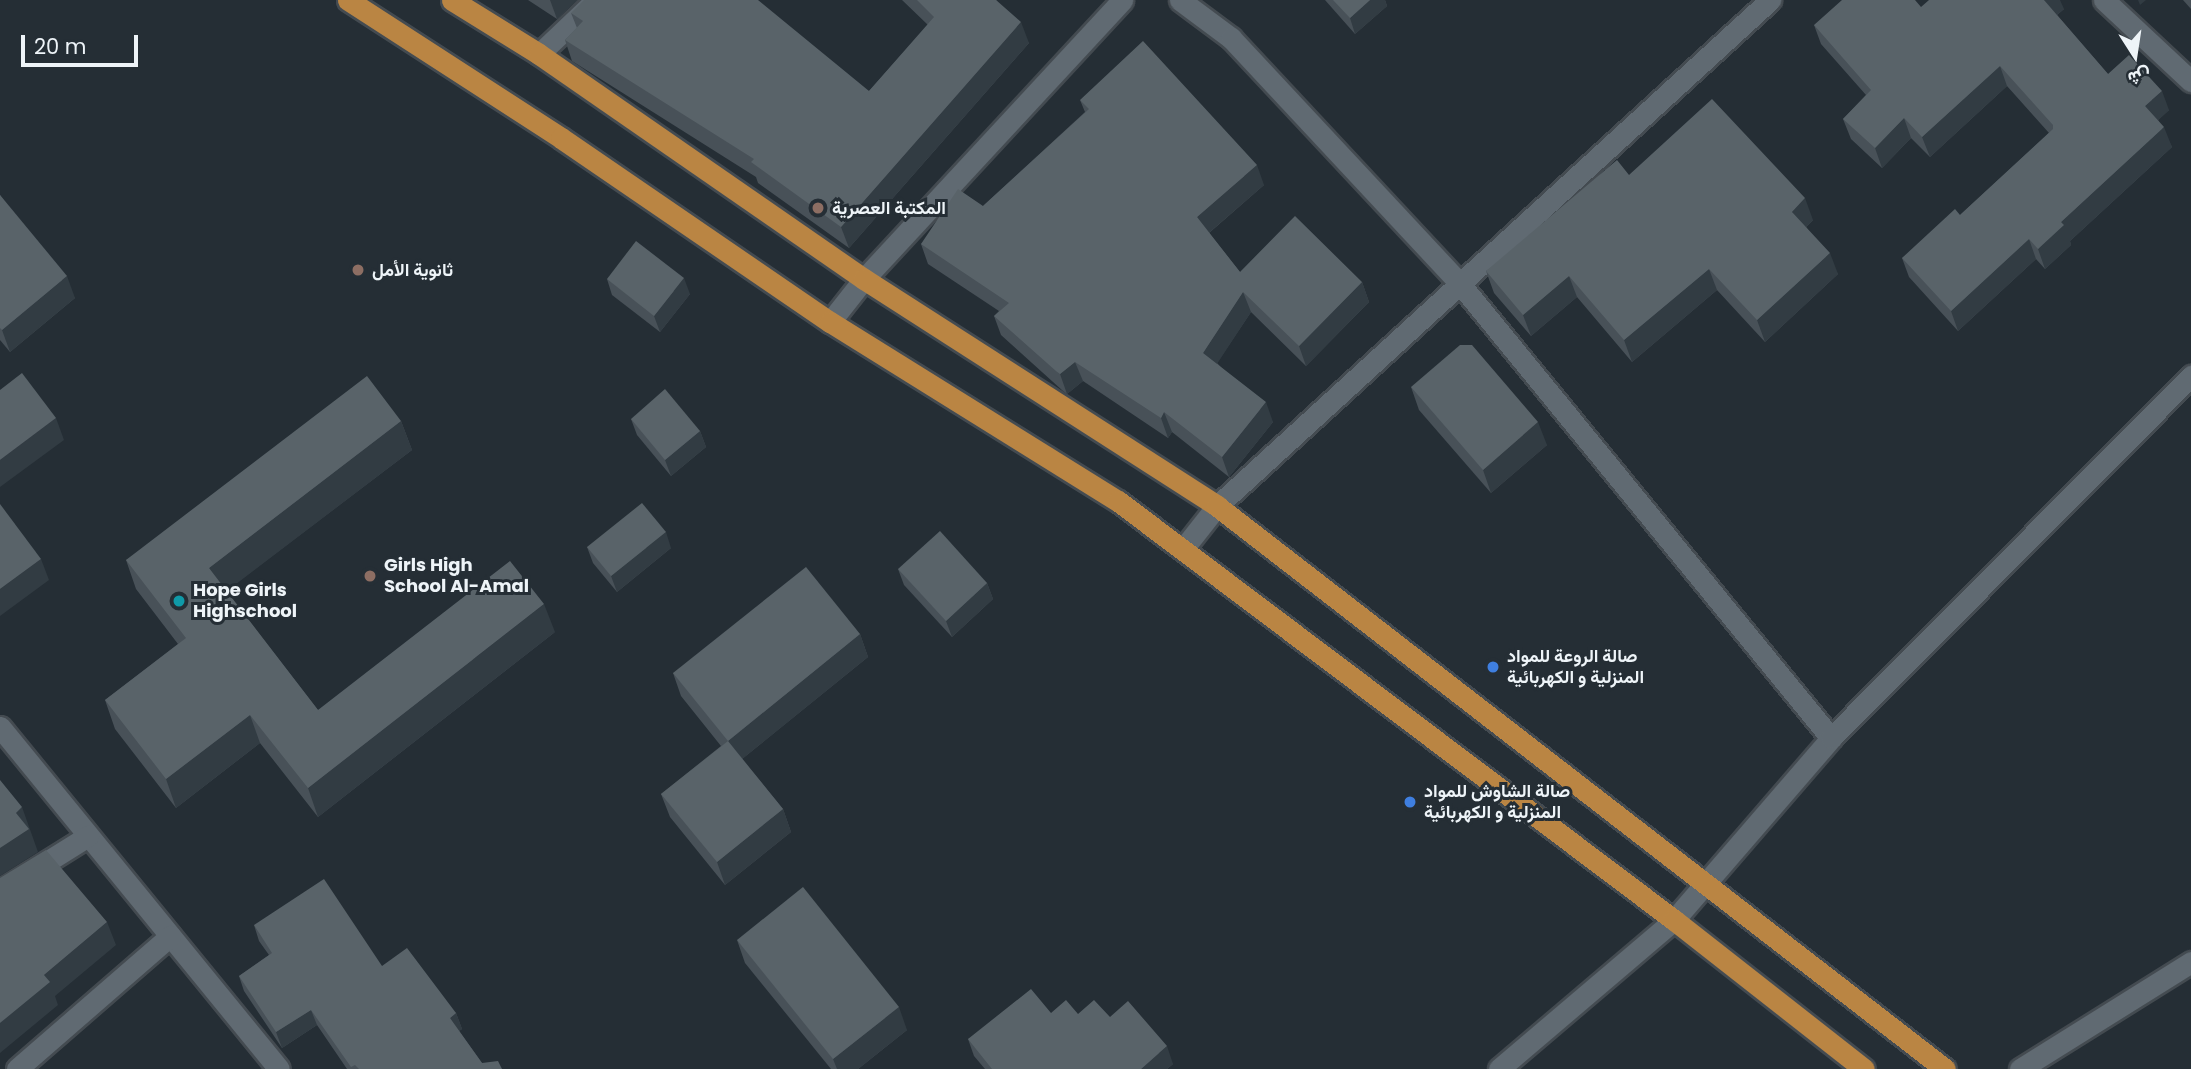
<!DOCTYPE html>
<meta charset="utf-8">
<style>
body{margin:0}
#map{position:relative;width:2191px;height:1069px;overflow:hidden;background:#252e35;font-family:Poppins,Vazirmatn,sans-serif}
div>[style]{position:absolute}
.roads{filter:drop-shadow(2px 0 #444b51) drop-shadow(-2px 0 #444b51) drop-shadow(0 2px #444b51) drop-shadow(0 -2px #444b51)}
.street>*{height:21px;margin:-10.5px;padding:0 10.5px;transform-origin:10.5px;border-radius:10.5px;background:#606a72}
.primary>*{height:21px;margin:-10.5px;padding:0 10.5px;transform-origin:10.5px;border-radius:10.5px;background:#ba8543}
.wall>*{inset:0;background:#485158}
.shaded-wall>*{inset:0;background:#323c43}
.building>*{inset:0;background:#596369}
.dots>*{width:19px;height:19px;translate:-50% -50%;box-sizing:border-box;border:4px solid #252e35;border-radius:50%}
span{translate:-50% -50%;white-space:nowrap;text-align:center;line-height:1.15;-webkit-text-stroke:6px #252e35;paint-order:stroke}
.poi-label{font-size:18px;color:#eef4f8;font-weight:700}
.left{translate:0 -50%;text-align:left}
.north{position:absolute;left:2100px;top:21px;width:70px;height:70px;-webkit-text-stroke:5px #252e35;paint-order:stroke;rotate:168deg;font-size:19px;font-weight:700;line-height:28px;text-align:center;color:#eef4f8}
.north::after{content:'';display:block;margin:auto;width:24px;height:32px;background:#eef4f8;clip-path:polygon(50% 0,100% 100%,50% 72%,0 100%)}
.scale{position:absolute;left:21px;top:35px;width:117px;height:32px;box-sizing:border-box;border:4px solid #eef4f8;border-top:0;padding-left:9px;font-size:21px;line-height:24px;white-space:nowrap;color:#eef4f8;-webkit-text-stroke:5px #252e35;paint-order:stroke}
</style>
<div id="map">
<div class="roads">
<div class="street">
<i style="left:1180px;top:0;width:64px;rotate:36.7deg"></i>
<i style="left:1231px;top:38px;width:338px;rotate:47deg"></i>
<i style="left:1461px;top:285px;width:585px;rotate:50.76deg"></i>
<i style="left:2104px;top:0;width:119px;rotate:43deg"></i>
<i style="left:539px;top:54px;width:79px;rotate:-43.5deg"></i>
<i style="left:830px;top:322px;width:55px;rotate:-51.7deg"></i>
<i style="left:864px;top:279px;width:380px;rotate:-47.2deg"></i>
<i style="left:1183px;top:549px;width:55px;rotate:-51.7deg"></i>
<i style="left:1217px;top:506px;width:750px;rotate:-42.46deg"></i>
<i style="left:0;top:727px;width:441px;rotate:50.8deg"></i>
<i style="left:0;top:891px;width:104px;rotate:-32deg"></i>
<i style="left:17px;top:1069px;width:203px;rotate:-41deg"></i>
<i style="left:1499px;top:1069px;width:230px;rotate:-40.4deg"></i>
<i style="left:1674px;top:920px;width:240px;rotate:-49.2deg"></i>
<i style="left:1831px;top:738px;width:511px;rotate:-45.16deg"></i>
<i style="left:2020px;top:1069px;width:202px;rotate:-32deg"></i>
</div>
<div class="primary">
<i style="left:348px;top:0;width:254px;rotate:32.9deg"></i>
<i style="left:561px;top:138px;width:326px;rotate:34.4deg"></i>
<i style="left:830px;top:322px;width:339px;rotate:31.9deg"></i>
<i style="left:1118px;top:501px;width:696px;rotate:37deg"></i>
<i style="left:1674px;top:920px;width:241px;rotate:38.1deg"></i>
<i style="left:452px;top:0;width:102px;rotate:31.8deg"></i>
<i style="left:539px;top:54px;width:395px;rotate:34.7deg"></i>
<i style="left:864px;top:279px;width:420px;rotate:32.7deg"></i>
<i style="left:1217px;top:506px;width:920px;rotate:37.72deg"></i>
</div>
</div>
<div class="wall">
<i style="clip-path:polygon(528px 0,577px 0,557px 19px)"></i>
<i style="clip-path:polygon(902px 0,996px 0,1029px 43px,849px 248px,758px 183px,756px 177px,572px 61px,565px 40px,577px 28px,571px 13px,869px 91px,928px 25px)"></i>
<i style="clip-path:polygon(1325px 0,1385px 0,1387px 6px,1355px 34px)"></i>
<i style="clip-path:polygon(2183px 0,2191px 0,2191px 9px)"></i>
<i style="clip-path:polygon(1921px 7px,2064px 9px,2057px 15px,2108px 74px,2169px 110px,2158px 120px,2172px 147px,2070px 241px,2071px 245px,2045px 269px,2036px 259px,1958px 331px,1909px 277px,1902px 258px,1960px 215px,2049px 133px,2007px 86px,1930px 157px,1911px 138px,1882px 168px,1851px 139px,1843px 119px,1866px 95px,1821px 44px,1814px 25px)"></i>
<i style="clip-path:polygon(1080px 100px,1264px 185px,1209px 233px,1240px 272px,1362px 282px,1369px 302px,1306px 366px,1251px 312px,1217px 363px,1273px 422px,1229px 477px,1172px 432px,1168px 438px,1083px 381px,1067px 394px,1063px 391px,1001px 335px,994px 316px,999px 311px,928px 264px,921px 244px,983px 206px,1085px 112px)"></i>
<i style="clip-path:polygon(1629px 175px,1813px 220px,1806px 227px,1838px 274px,1765px 342px,1717px 290px,1632px 362px,1577px 297px,1531px 336px,1494px 293px,1486px 271px)"></i>
<i style="clip-path:polygon(0 195px,75px 298px,10px 352px,0 340px)"></i>
<i style="clip-path:polygon(607px 279px,690px 294px,660px 332px,612px 295px)"></i>
<i style="clip-path:polygon(1411px 387px,1547px 445px,1491px 493px,1419px 410px)"></i>
<i style="clip-path:polygon(631px 419px,700px 431px,706px 447px,671px 476px,637px 435px)"></i>
<i style="clip-path:polygon(401px 421px,412px 450px,226px 591px,318px 710px,555px 632px,318px 817px,260px 743px,176px 808px,115px 729px,105px 700px,178px 644px,136px 589px,126px 560px)"></i>
<i style="clip-path:polygon(587px 547px,671px 548px,617px 592px,593px 563px)"></i>
<i style="clip-path:polygon(898px 569px,987px 583px,993px 599px,952px 637px,904px 585px)"></i>
<i style="clip-path:polygon(860px 634px,868px 657px,742px 759px,783px 809px,791px 832px,725px 885px,670px 817px,661px 794px,721px 746px,681px 696px,673px 673px)"></i>
<i style="clip-path:polygon(254px 925px,382px 966px,456px 1013px,462px 1029px,459px 1031px,482px 1063px,502px 1069px,347px 1069px,317px 1025px,282px 1048px,244px 991px,239px 976px,269px 955px,259px 941px)"></i>
<i style="clip-path:polygon(737px 940px,907px 1030px,858px 1069px,831px 1069px,745px 963px)"></i>
<i style="clip-path:polygon(1051px 1013px,1110px 1017px,1173px 1064px,1167px 1069px,985px 1069px,974px 1056px,968px 1039px)"></i>
</div>
<div class="shaded-wall">
<i style="clip-path:polygon(550px 0,577px 0,557px 19px)"></i>
<i style="clip-path:polygon(1370px 0,1385px 0,1387px 6px,1355px 34px,1350px 18px)"></i>
<i style="clip-path:polygon(2044px 0,2060px 0,2064px 9px,2051px 20px)"></i>
<i style="clip-path:polygon(2138px 0,2146px 0,2140px 5px)"></i>
<i style="clip-path:polygon(1021px 22px,1029px 43px,849px 248px,841px 227px)"></i>
<i style="clip-path:polygon(2000px 66px,2007px 86px,1930px 157px,1922px 137px)"></i>
<i style="clip-path:polygon(2162px 91px,2169px 110px,2152px 126px,2145px 106px)"></i>
<i style="clip-path:polygon(1904px 118px,1911px 138px,1882px 168px,1875px 148px)"></i>
<i style="clip-path:polygon(2164px 127px,2172px 147px,2070px 241px,2071px 245px,2045px 269px,2038px 249px,2061px 222px)"></i>
<i style="clip-path:polygon(1257px 165px,1264px 185px,1204px 237px,1197px 217px)"></i>
<i style="clip-path:polygon(1805px 198px,1813px 220px,1800px 233px,1792px 212px)"></i>
<i style="clip-path:polygon(2029px 239px,2036px 259px,1958px 331px,1951px 311px)"></i>
<i style="clip-path:polygon(1830px 253px,1838px 274px,1765px 342px,1757px 320px)"></i>
<i style="clip-path:polygon(1709px 269px,1717px 290px,1632px 362px,1624px 340px)"></i>
<i style="clip-path:polygon(67px 276px,75px 298px,10px 352px,2px 330px)"></i>
<i style="clip-path:polygon(1569px 276px,1577px 297px,1531px 336px,1523px 315px)"></i>
<i style="clip-path:polygon(684px 278px,690px 294px,660px 332px,654px 316px)"></i>
<i style="clip-path:polygon(1362px 282px,1369px 302px,1306px 366px,1299px 346px)"></i>
<i style="clip-path:polygon(1243px 292px,1251px 312px,1211px 373px,1203px 353px)"></i>
<i style="clip-path:polygon(1075px 362px,1083px 381px,1067px 394px,1060px 374px)"></i>
<i style="clip-path:polygon(1266px 402px,1273px 422px,1229px 477px,1222px 457px)"></i>
<i style="clip-path:polygon(1164px 412px,1172px 432px,1168px 438px,1161px 418px)"></i>
<i style="clip-path:polygon(56px 418px,64px 440px,0 487px,0 460px)"></i>
<i style="clip-path:polygon(401px 421px,412px 450px,219px 597px,209px 568px)"></i>
<i style="clip-path:polygon(1538px 422px,1547px 445px,1491px 493px,1483px 470px)"></i>
<i style="clip-path:polygon(700px 431px,706px 447px,671px 476px,665px 460px)"></i>
<i style="clip-path:polygon(666px 532px,671px 548px,617px 592px,611px 576px)"></i>
<i style="clip-path:polygon(41px 559px,49px 580px,0 616px,0 589px)"></i>
<i style="clip-path:polygon(987px 583px,993px 599px,952px 637px,946px 621px)"></i>
<i style="clip-path:polygon(544px 604px,555px 632px,318px 817px,308px 788px)"></i>
<i style="clip-path:polygon(860px 634px,868px 657px,736px 764px,728px 741px)"></i>
<i style="clip-path:polygon(250px 715px,260px 743px,176px 808px,166px 779px)"></i>
<i style="clip-path:polygon(22px 807px,38px 852px,0 876px,0 848px,16px 813px)"></i>
<i style="clip-path:polygon(783px 809px,791px 832px,725px 885px,717px 862px)"></i>
<i style="clip-path:polygon(107px 922px,116px 945px,55px 996px,58px 1005px,0 1053px,0 1023px,44px 975px)"></i>
<i style="clip-path:polygon(899px 1007px,907px 1030px,858px 1069px,837px 1069px,833px 1059px)"></i>
<i style="clip-path:polygon(311px 1010px,317px 1025px,282px 1048px,276px 1032px)"></i>
<i style="clip-path:polygon(456px 1013px,462px 1029px,456px 1033px,450px 1018px)"></i>
<i style="clip-path:polygon(1167px 1046px,1173px 1064px,1167px 1069px,1141px 1069px)"></i>
</div>
<div class="building">
<i style="clip-path:polygon(584px 0,758px 0,869px 91px,934px 17px,917px 0,996px 0,1021px 22px,841px 227px,751px 162px,754px 159px,565px 40px,583px 21px,571px 13px)"></i>
<i style="clip-path:polygon(1333px 0,1370px 0,1350px 18px)"></i>
<i style="clip-path:polygon(1842px 0,1915px 0,1921px 7px,1929px 0,2044px 0,2108px 74px,2129px 55px,2162px 91px,2145px 106px,2164px 127px,2061px 222px,2064px 225px,2038px 249px,2029px 239px,1951px 311px,1902px 258px,1955px 209px,1960px 215px,2053px 129px,2053px 125px,2000px 66px,1922px 137px,1904px 118px,1875px 148px,1843px 119px,1871px 90px,1814px 25px)"></i>
<i style="clip-path:polygon(1143px 41px,1257px 165px,1197px 217px,1240px 272px,1295px 216px,1362px 282px,1299px 346px,1243px 292px,1203px 353px,1266px 402px,1222px 457px,1164px 412px,1161px 418px,1075px 362px,1060px 374px,1056px 371px,994px 316px,1009px 303px,921px 244px,958px 189px,983px 206px,1089px 109px,1080px 100px)"></i>
<i style="clip-path:polygon(1712px 99px,1805px 198px,1792px 212px,1830px 253px,1757px 320px,1709px 269px,1624px 340px,1569px 276px,1523px 315px,1486px 271px,1617px 160px,1629px 175px)"></i>
<i style="clip-path:polygon(0 195px,67px 276px,2px 330px,0 328px)"></i>
<i style="clip-path:polygon(636px 241px,684px 278px,654px 316px,607px 279px)"></i>
<i style="clip-path:polygon(1460px 345px,1472px 345px,1538px 422px,1483px 470px,1411px 387px)"></i>
<i style="clip-path:polygon(22px 373px,56px 418px,0 460px,0 390px)"></i>
<i style="clip-path:polygon(367px 376px,401px 421px,209px 568px,318px 710px,510px 561px,544px 604px,308px 788px,250px 715px,166px 779px,105px 700px,186px 638px,126px 560px)"></i>
<i style="clip-path:polygon(665px 389px,700px 431px,665px 460px,631px 419px)"></i>
<i style="clip-path:polygon(642px 503px,666px 532px,611px 576px,587px 547px)"></i>
<i style="clip-path:polygon(0 504px,41px 559px,0 589px)"></i>
<i style="clip-path:polygon(940px 531px,987px 583px,946px 621px,898px 569px)"></i>
<i style="clip-path:polygon(806px 567px,860px 634px,728px 741px,673px 673px)"></i>
<i style="clip-path:polygon(728px 741px,783px 809px,717px 862px,661px 794px)"></i>
<i style="clip-path:polygon(0 780px,22px 807px,16px 813px,29px 829px,0 848px)"></i>
<i style="clip-path:polygon(46px 850px,107px 922px,44px 975px,50px 982px,0 1023px,0 878px)"></i>
<i style="clip-path:polygon(324px 879px,382px 966px,407px 948px,456px 1013px,450px 1018px,482px 1063px,498px 1061px,502px 1069px,359px 1069px,355px 1065px,351px 1067px,311px 1010px,276px 1032px,239px 976px,272px 953px,254px 925px)"></i>
<i style="clip-path:polygon(803px 887px,899px 1007px,833px 1059px,737px 940px)"></i>
<i style="clip-path:polygon(1031px 989px,1051px 1013px,1066px 1000px,1078px 1014px,1094px 1000px,1110px 1017px,1128px 1001px,1167px 1046px,1141px 1069px,992px 1069px,968px 1039px)"></i>
</div>
<div class="dots">
<i style="left:818px;top:208px;background:#8d6e63"></i>
<i style="left:358px;top:270px;background:#8d6e63"></i>
<i style="left:370px;top:576px;background:#8d6e63"></i>
<i style="left:179px;top:601px;background:#0f9aa8"></i>
<i style="left:1493px;top:667px;background:#3f7fe0"></i>
<i style="left:1410px;top:802px;background:#3f7fe0"></i>
</div>
<div class="poi-label">
<span class="left" style="left:832px;top:208px">المكتبة العصرية</span>
<span class="left" style="left:372px;top:270px">ثانوية الأمل</span>
<span class="left" style="left:384px;top:576px">Girls High<br>School Al-Amal</span>
<span class="left" style="left:193px;top:601px">Hope Girls<br>Highschool</span>
<span class="left" style="left:1507px;top:667px">صالة الروعة للمواد<br>المنزلية و الكهربائية</span>
<span class="left" style="left:1424px;top:802px">صالة الشاوش للمواد<br>المنزلية و الكهربائية</span>
</div>
<div class="north">ش</div>
<div class="scale">20 m</div>
</div>
